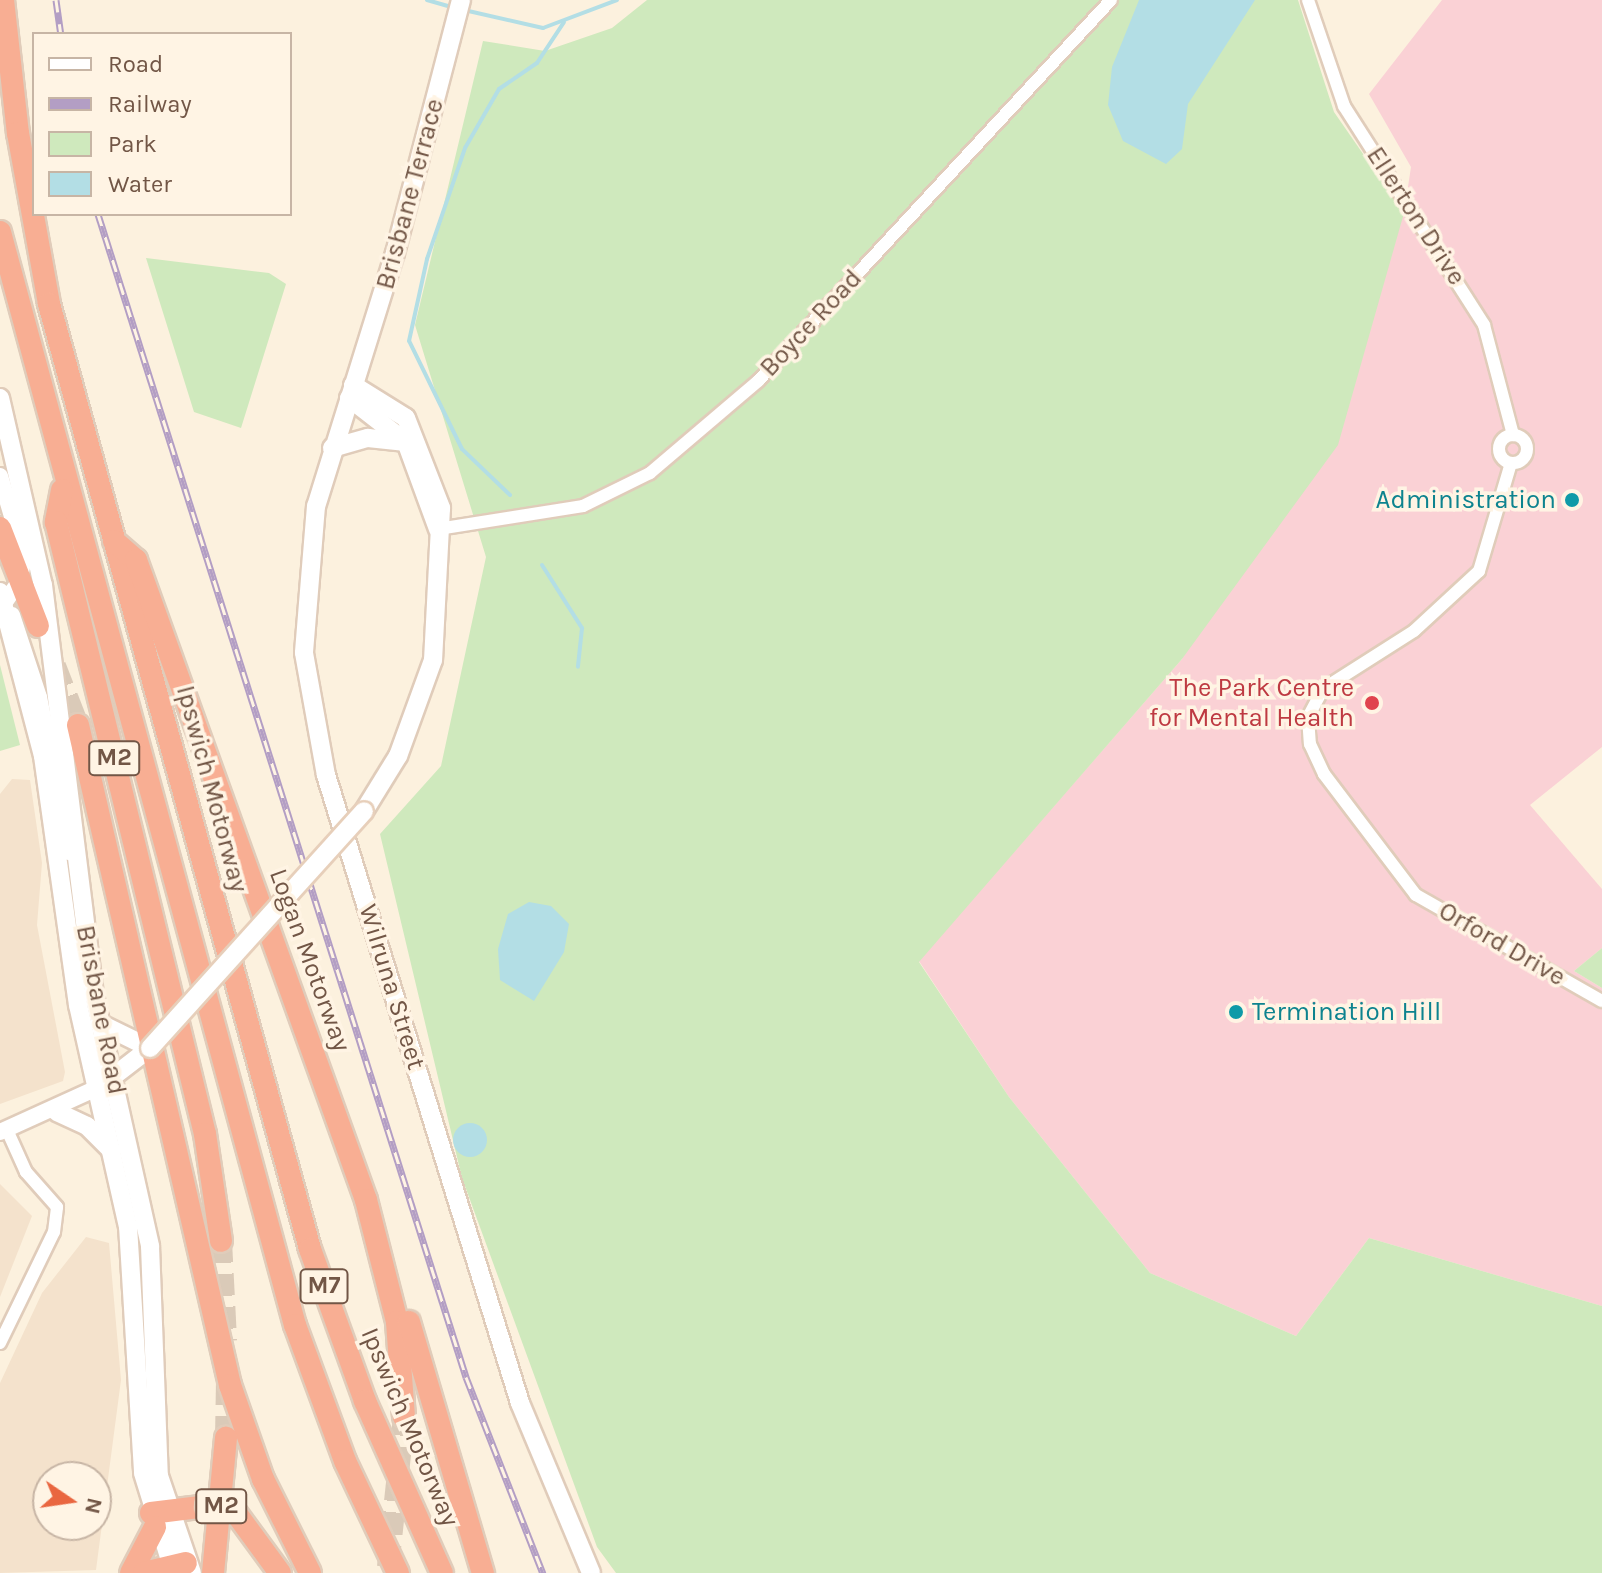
<!DOCTYPE html>
<style>
body{margin:0}
#map{position:relative;width:1602px;height:1573px;overflow:hidden;background:#fcf1de;font-family:Karla,sans-serif}
div>[style]{position:absolute}
.residential>*{inset:0;background:#f4e2cc}
.medical>*{inset:0;background:#fad1d5}
.green>*{inset:0;background:#cfe9bd}
.water>*{inset:0;background:#b3dee5}
.round{border-radius:50%}
.stream>*{height:4px;margin:-2px;padding:0 2px;transform-origin:2px;border-radius:2px;background:#b3dee5}
.motorway-tunnel>*{height:22px;margin-top:-11px;transform-origin:0;background:repeating-linear-gradient(90deg,#dacab8 0 22px,transparent 0 33px)}
.roads{filter:drop-shadow(2px 0 #e0ccba) drop-shadow(-2px 0 #e0ccba) drop-shadow(0 2px #e0ccba) drop-shadow(0 -2px #e0ccba)}
.minor>*{height:12px;margin:-6px;padding:0 6px;transform-origin:6px;border-radius:6px;background:#fff}
.minor>.ring{margin:-6px;padding:0;box-sizing:content-box;background:none;border:12px solid #fff;border-radius:50%}
.tertiary>*{height:16px;margin:-8px;padding:0 8px;transform-origin:8px;border-radius:8px;background:#fff}
.secondary>*{height:18px;margin:-9px;padding:0 9px;transform-origin:9px;border-radius:9px;background:#fff}
.motorway>*{height:22px;margin:-11px;padding:0 11px;transform-origin:11px;border-radius:11px;background:#f8ae93}
.rail>*{height:7px;margin-top:-3.5px;transform-origin:0;background:repeating-linear-gradient(90deg,#fff4e4 0 12px,#b39ec4 0 24px);box-sizing:border-box;border-block:2px solid #b39ec4}
.bridges{filter:drop-shadow(2px 0 #e7cfba) drop-shadow(-2px 0 #e7cfba) drop-shadow(0 2px #e7cfba) drop-shadow(0 -2px #e7cfba)}
.secondary-bridge>*{height:18px;margin:-9px;padding:0 9px;transform-origin:9px;border-radius:9px;background:#fff}
.motorway-bridge>*{height:22px;margin:-11px;padding:0 11px;transform-origin:11px;border-radius:11px;background:#f8ae93}
.dots>*{width:22px;height:22px;translate:-50% -50%;box-sizing:border-box;border:4px solid #fff4e4;border-radius:50%}
span{translate:-50% -50%;white-space:nowrap;text-align:center;line-height:1.15;-webkit-text-stroke:7px #fff4e4;paint-order:stroke}
.shield-label span{padding:2px 6px;background:#fff4e4;border:2px solid;border-radius:6px;-webkit-text-stroke-width:0}
.shield-label{font-size:24px;color:#725646;font-weight:700}
.street-label{font-size:26px;color:#725646}
.culture-label{font-size:26px;color:#0d838f}
.right{translate:-100% -50%;text-align:right}
.left{translate:0 -50%;text-align:left}
.health-label{font-size:26px;color:#be3a42}
.legend{position:absolute;left:32px;top:32px;width:260px;height:184px;box-sizing:border-box;background:#fff4e4;border:2px solid #c7b5a5;margin:0;padding:10px 14px;list-style:none;font-size:24px;color:#725646}
.legend li{display:flex;align-items:center;gap:16px;height:40px}
.legend b{width:40px;border:2px solid #c7b5a5}
.north{position:absolute;left:32px;top:1461px;width:80px;height:80px;box-sizing:border-box;background:#fff4e4;border:2px solid #c7b5a5;border-radius:50%;rotate:103deg;font-size:22px;font-weight:700;line-height:32px;text-align:center;color:#725646}
.north::after{content:'';display:block;margin:auto;width:28px;height:36px;background:#e96640;clip-path:polygon(50% 0,100% 100%,50% 72%,0 100%)}
</style>
<div id="map">
<div class="residential">
<i style="clip-path:polygon(12px 779px,30px 780px,42px 863px,37px 925px,65px 1072px,63px 1081px,0 1104px,0 794px)"></i>
<i style="clip-path:polygon(0 1184px,32px 1216px,0 1297px)"></i>
<i style="clip-path:polygon(evenodd,86px 1237px,109px 1243px,121px 1380px,96px 1570px,0 1573px,0 1383px,42px 1293px,86px 1237px,96px 1477px,96px 1525px,48px 1525px,48px 1477px,96px 1477px)"></i>
</div>
<div class="medical">
<i style="clip-path:polygon(1442px 0,1602px 0,1602px 747px,1530px 805px,1602px 889px,1602px 948px,1574px 971px,1602px 988px,1602px 1306px,1369px 1238px,1296px 1336px,1150px 1273px,1009px 1097px,919px 961px,1182px 659px,1404px 213px,1411px 167px,1369px 94px)"></i>
</div>
<div class="green">
<i style="clip-path:polygon(647px 0,1298px 0,1334px 112px,1404px 213px,1338px 445px,1182px 659px,919px 962px,1009px 1097px,1150px 1273px,1296px 1336px,1369px 1238px,1602px 1306px,1602px 1573px,616px 1573px,597px 1547px,462px 1178px,380px 834px,441px 766px,486px 557px,415px 325px,483px 41px,545px 51px,612px 28px)"></i>
<i style="clip-path:polygon(146px 258px,269px 273px,286px 284px,241px 428px,194px 412px)"></i>
<i style="clip-path:polygon(0 665px,20px 745px,0 751px)"></i>
<i style="clip-path:polygon(1602px 948px,1602px 988px,1574px 971px)"></i>
</div>
<div class="water">
<i style="clip-path:polygon(1139px 0,1255px 0,1188px 104px,1182px 149px,1166px 164px,1123px 141px,1108px 105px,1112px 67px)"></i>
<i style="clip-path:polygon(529px 902px,551px 906px,569px 924px,564px 952px,534px 1001px,500px 980px,498px 949px,508px 914px)"></i>
<i class="round" style="left:453px;top:1123px;width:34px;height:34px"></i>
</div>
<div class="stream">
<i style="left:427px;top:0;width:29px;rotate:16deg"></i>
<i style="left:464px;top:10px;width:81px;rotate:12.8deg"></i>
<i style="left:543px;top:28px;width:79px;rotate:-20.7deg"></i>
<i style="left:510px;top:495px;width:66px;rotate:-136.2deg"></i>
<i style="left:462px;top:449px;width:120px;rotate:-116.1deg"></i>
<i style="left:409px;top:341px;width:84px;rotate:-77.6deg"></i>
<i style="left:427px;top:259px;width:117px;rotate:-71.1deg"></i>
<i style="left:465px;top:148px;width:68px;rotate:-60deg"></i>
<i style="left:499px;top:89px;width:46px;rotate:-34.4deg"></i>
<i style="left:537px;top:63px;width:49px;rotate:-56.6deg"></i>
<i style="left:542px;top:565px;width:75px;rotate:57.6deg"></i>
<i style="left:582px;top:628px;width:39px;rotate:96deg"></i>
</div>
<div class="motorway-tunnel">
<i style="left:55px;top:666px;width:63px;rotate:68.7deg"></i>
<i style="left:221px;top:1241px;width:100px;rotate:87.1deg"></i>
<i style="left:226px;top:1438px;width:58px;rotate:-89deg"></i>
<i style="left:388px;top:1567px;width:151px;rotate:-83.9deg"></i>
</div>
<div class="roads">
<div class="minor">
<i style="left:1308px;top:0;width:112px;rotate:71.2deg"></i>
<i style="left:1344px;top:106px;width:260px;rotate:57.4deg"></i>
<i style="left:1484px;top:325px;width:114px;rotate:75.2deg"></i>
<i class="ring" style="left:1499px;top:435px;width:16px;height:16px"></i>
<i style="left:1511px;top:463px;width:113px;rotate:106.5deg"></i>
<i style="left:1479px;top:571px;width:88px;rotate:137.3deg"></i>
<i style="left:1414px;top:631px;width:108px;rotate:147.5deg"></i>
<i style="left:1323px;top:689px;width:32px;rotate:118deg"></i>
<i style="left:1308px;top:717px;width:27px;rotate:86deg"></i>
<i style="left:1310px;top:744px;width:33px;rotate:65deg"></i>
<i style="left:1324px;top:774px;width:152px;rotate:52.8deg"></i>
<i style="left:1416px;top:895px;width:214px;rotate:29.7deg"></i>
<i style="left:438px;top:529px;width:147px;rotate:-9deg"></i>
<i style="left:583px;top:506px;width:75px;rotate:-26.2deg"></i>
<i style="left:650px;top:473px;width:142px;rotate:-40.4deg"></i>
<i style="left:758px;top:381px;width:519px;rotate:-47.18deg"></i>
<i style="left:0;top:1343px;width:123px;rotate:-64.1deg"></i>
<i style="left:54px;top:1232px;width:25px;rotate:-83deg"></i>
<i style="left:57px;top:1207px;width:47px;rotate:-131.5deg"></i>
<i style="left:26px;top:1172px;width:46px;rotate:-114.3deg"></i>
</div>
<div class="tertiary">
<i style="left:0;top:476px;width:84px;rotate:73.5deg"></i>
<i style="left:24px;top:557px;width:25px;rotate:101deg"></i>
<i style="left:19px;top:582px;width:28px;rotate:125deg"></i>
<i style="left:12px;top:615px;width:86px;rotate:71.8deg"></i>
<i style="left:39px;top:697px;width:158px;rotate:79deg"></i>
<i style="left:0;top:1132px;width:107px;rotate:-24.4deg"></i>
</div>
<div class="secondary">
<i style="left:461px;top:0;width:261px;rotate:104.6deg"></i>
<i style="left:395px;top:253px;width:265px;rotate:107.3deg"></i>
<i style="left:316px;top:506px;width:147px;rotate:94.7deg"></i>
<i style="left:304px;top:653px;width:124px;rotate:79.8deg"></i>
<i style="left:326px;top:775px;width:657px;rotate:72.83deg"></i>
<i style="left:520px;top:1403px;width:184px;rotate:67.3deg"></i>
<i style="left:353px;top:385px;width:62px;rotate:31.9deg"></i>
<i style="left:406px;top:418px;width:97px;rotate:68.7deg"></i>
<i style="left:441px;top:508px;width:152px;rotate:93deg"></i>
<i style="left:433px;top:660px;width:102px;rotate:110deg"></i>
<i style="left:398px;top:756px;width:65px;rotate:121.7deg"></i>
<i style="left:0;top:398px;width:192px;rotate:77.1deg"></i>
<i style="left:43px;top:585px;width:413px;rotate:82.9deg"></i>
<i style="left:94px;top:995px;width:257px;rotate:77.4deg"></i>
<i style="left:150px;top:1246px;width:230px;rotate:87.8deg"></i>
<i style="left:159px;top:1476px;width:102px;rotate:71.2deg"></i>
<i style="left:349px;top:398px;width:72px;rotate:37.7deg"></i>
<i style="left:406px;top:442px;width:93px;rotate:69.8deg"></i>
<i style="left:332px;top:448px;width:37px;rotate:-16deg"></i>
<i style="left:368px;top:438px;width:38px;rotate:6deg"></i>
<i style="left:0;top:592px;width:170px;rotate:75.3deg"></i>
<i style="left:43px;top:756px;width:251px;rotate:82deg"></i>
<i style="left:78px;top:1005px;width:227px;rotate:77.3deg"></i>
<i style="left:128px;top:1226px;width:247px;rotate:86.5deg"></i>
<i style="left:143px;top:1473px;width:105px;rotate:72.8deg"></i>
<i style="left:99px;top:1023px;width:57px;rotate:26.1deg"></i>
<i style="left:106px;top:1082px;width:56px;rotate:-37.7deg"></i>
<i style="left:57px;top:1112px;width:33px;rotate:25deg"></i>
<i style="left:87px;top:1126px;width:35px;rotate:45deg"></i>
</div>
<div class="motorway">
<i style="left:3px;top:0;width:134px;rotate:83.6deg"></i>
<i style="left:18px;top:133px;width:174px;rotate:79.7deg"></i>
<i style="left:49px;top:304px;width:980px;rotate:74.56deg"></i>
<i style="left:310px;top:1249px;width:162px;rotate:70.1deg"></i>
<i style="left:365px;top:1401px;width:188px;rotate:65.9deg"></i>
<i style="left:0;top:232px;width:1132px;rotate:74.9deg"></i>
<i style="left:295px;top:1325px;width:145px;rotate:69.8deg"></i>
<i style="left:345px;top:1461px;width:124px;rotate:64.7deg"></i>
<i style="left:62px;top:490px;width:33px;rotate:101deg"></i>
<i style="left:56px;top:522px;width:630px;rotate:76.32deg"></i>
<i style="left:205px;top:1134px;width:108px;rotate:81.5deg"></i>
<i style="left:0;top:528px;width:105px;rotate:68.8deg"></i>
<i style="left:114px;top:541px;width:29px;rotate:41deg"></i>
<i style="left:136px;top:560px;width:680px;rotate:70.23deg"></i>
<i style="left:366px;top:1200px;width:126px;rotate:75.7deg"></i>
<i style="left:397px;top:1322px;width:95px;rotate:85.8deg"></i>
<i style="left:78px;top:725px;width:677px;rotate:77.03deg"></i>
<i style="left:230px;top:1385px;width:100px;rotate:70.7deg"></i>
<i style="left:263px;top:1479px;width:105px;rotate:63.4deg"></i>
<i style="left:409px;top:1322px;width:262px;rotate:73.6deg"></i>
<i style="left:233px;top:1509px;width:79px;rotate:53.7deg"></i>
<i style="left:151px;top:1513px;width:56px;rotate:-7.1deg"></i>
<i style="left:131px;top:1573px;width:52px;rotate:-62.4deg"></i>
<i style="left:144px;top:1573px;width:43px;rotate:-13.4deg"></i>
<i style="left:213px;top:1573px;width:136px;rotate:-84.5deg"></i>
</div>
</div>
<div class="rail">
<i style="left:56px;top:0;width:34px;rotate:82deg"></i>
<i style="left:98px;top:214px;width:1220px;rotate:72.44deg"></i>
<i style="left:466px;top:1377px;width:211px;rotate:68.6deg"></i>
</div>
<div class="bridges">
<div class="secondary-bridge">
<i style="left:150px;top:1048px;width:319px;rotate:-47.9deg"></i>
</div>
<div class="motorway-bridge">
<i style="left:207px;top:1506px;width:26px;rotate:7deg"></i>
</div>
</div>
<div class="dots">
<i style="left:1572px;top:500px;background:#0f9aa8"></i>
<i style="left:1372px;top:703px;background:#e0444e"></i>
<i style="left:1236px;top:1012px;background:#0f9aa8"></i>
</div>
<div class="shield-label">
<span style="left:114px;top:758px">M2</span>
<span style="left:324px;top:1286px">M7</span>
<span style="left:221px;top:1506px">M2</span>
</div>
<div class="street-label">
<span style="left:410px;top:194px;rotate:-75deg">Brisbane Terrace</span>
<span style="left:1416px;top:216px;rotate:57deg">Ellerton Drive</span>
<span style="left:811px;top:323px;rotate:-47deg">Boyce Road</span>
<span style="left:212px;top:789px;rotate:75deg">Ipswich Motorway</span>
<span style="left:1502px;top:944px;rotate:30deg">Orford Drive</span>
<span style="left:310px;top:960px;rotate:70deg">Logan Motorway</span>
<span style="left:392px;top:987px;rotate:73deg">Wilruna Street</span>
<span style="left:101px;top:1010px;rotate:79deg">Brisbane Road</span>
<span style="left:410px;top:1427px;rotate:67deg">Ipswich Motorway</span>
</div>
<div class="culture-label">
<span class="right" style="left:1556px;top:500px">Administration</span>
<span class="left" style="left:1252px;top:1012px">Termination Hill</span>
</div>
<div class="health-label">
<span class="right" style="left:1354px;top:703px">The Park Centre<br>for Mental Health</span>
</div>
<ul class="legend">
<li><b style="height:10px;background:#fff"></b>Road</li>
<li><b style="height:10px;background:#b39ec4"></b>Railway</li>
<li><b style="height:22px;background:#cfe9bd"></b>Park</li>
<li><b style="height:22px;background:#b3dee5"></b>Water</li>
</ul>
<div class="north">N</div>
</div>
